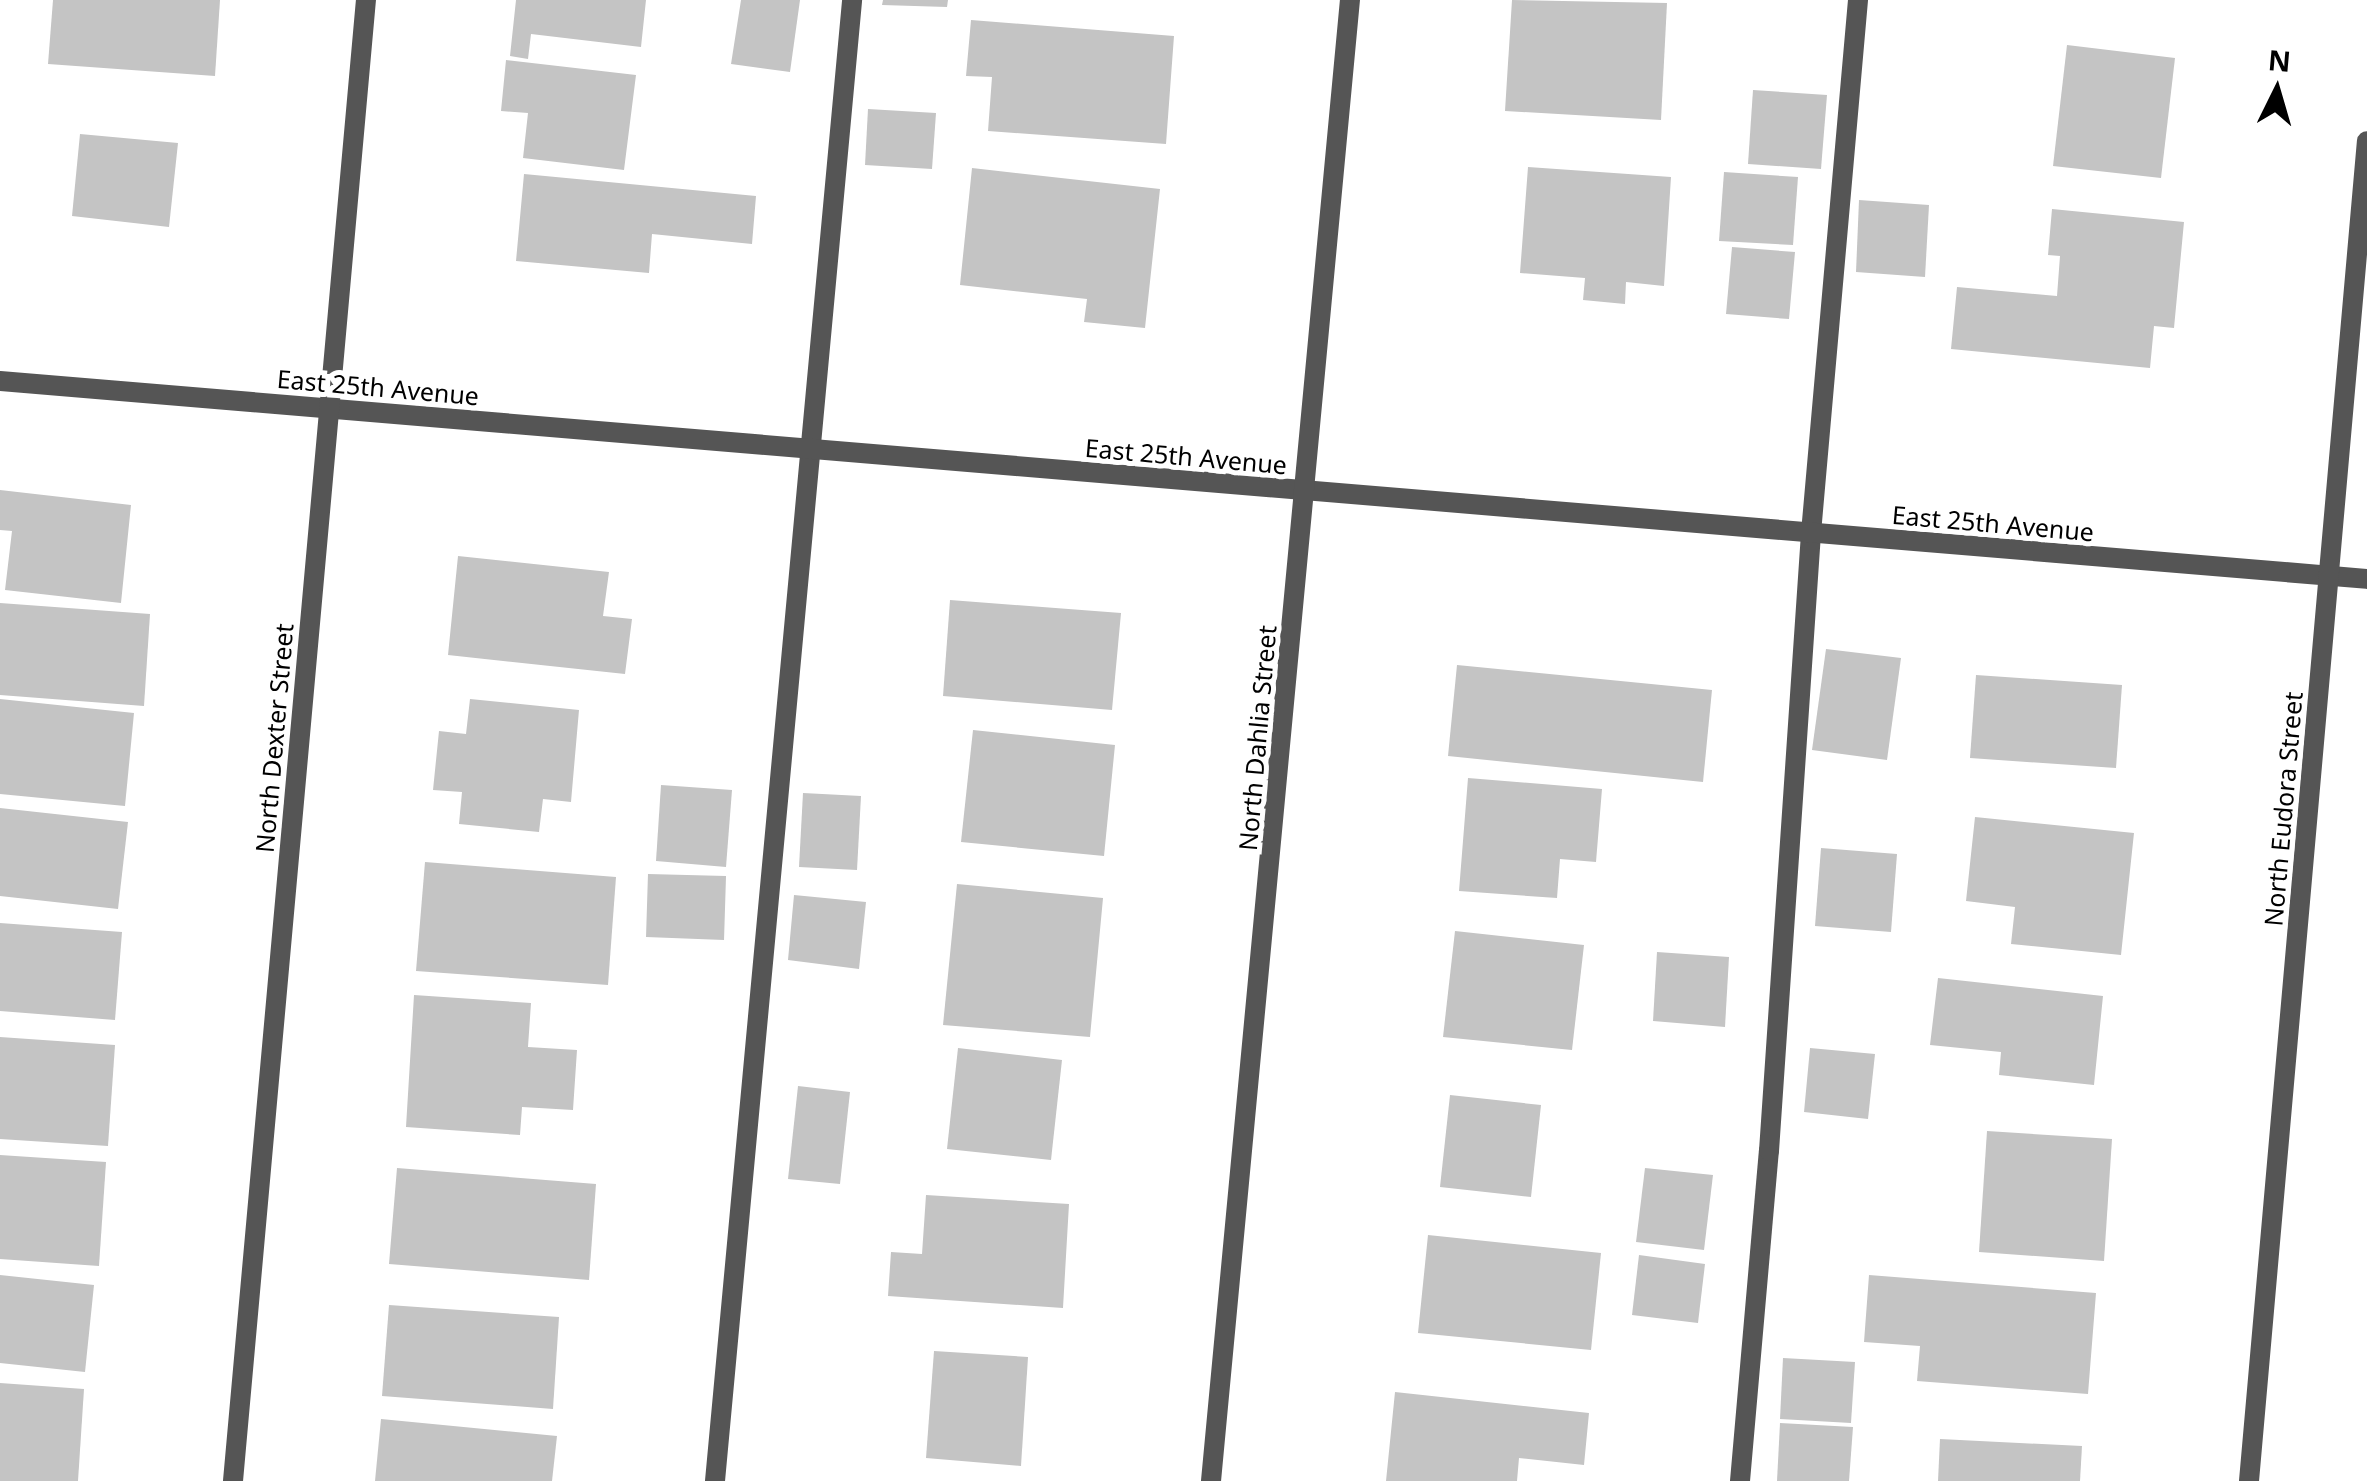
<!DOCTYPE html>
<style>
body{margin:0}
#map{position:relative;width:2367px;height:1481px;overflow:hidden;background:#fff;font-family:"Noto Sans",sans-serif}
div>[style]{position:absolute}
.building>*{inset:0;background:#c4c4c4}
.service>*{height:20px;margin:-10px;padding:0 10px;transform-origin:10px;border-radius:10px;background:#555}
.minor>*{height:20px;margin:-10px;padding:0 10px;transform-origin:10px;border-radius:10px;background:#555}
span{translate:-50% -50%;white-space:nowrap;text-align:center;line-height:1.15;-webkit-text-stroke:10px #fff;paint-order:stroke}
.street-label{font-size:25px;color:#000}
.north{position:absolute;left:2227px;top:40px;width:100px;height:100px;-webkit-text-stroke:8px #fff;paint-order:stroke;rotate:5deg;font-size:28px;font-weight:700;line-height:40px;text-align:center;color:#000}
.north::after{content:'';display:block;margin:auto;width:35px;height:45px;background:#000;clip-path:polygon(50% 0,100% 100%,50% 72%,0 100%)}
</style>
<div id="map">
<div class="building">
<i style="clip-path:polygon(53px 0,220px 0,215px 76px,48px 64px)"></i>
<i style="clip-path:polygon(516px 0,646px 0,641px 47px,531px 34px,528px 59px,510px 56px)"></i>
<i style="clip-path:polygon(741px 0,800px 0,790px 72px,731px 64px)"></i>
<i style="clip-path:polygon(883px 0,948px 0,947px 7px,882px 5px)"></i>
<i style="clip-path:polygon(1512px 0,1667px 3px,1661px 120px,1505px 111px)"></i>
<i style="clip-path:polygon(971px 20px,1174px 36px,1166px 144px,988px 131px,992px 77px,966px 76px)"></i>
<i style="clip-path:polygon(2067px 45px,2175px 58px,2161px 178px,2053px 166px)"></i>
<i style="clip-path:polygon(506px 60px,636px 75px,624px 170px,523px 158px,528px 113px,501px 111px)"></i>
<i style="clip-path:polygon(1753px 90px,1827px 95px,1821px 169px,1748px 164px)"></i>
<i style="clip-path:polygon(868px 109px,936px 113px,932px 169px,865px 165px)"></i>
<i style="clip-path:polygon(80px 134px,178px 143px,169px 227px,72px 216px)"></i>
<i style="clip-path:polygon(1528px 167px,1671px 177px,1664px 286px,1626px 282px,1625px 304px,1583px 300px,1585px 278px,1520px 273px)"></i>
<i style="clip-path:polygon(972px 168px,1160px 189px,1145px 328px,1084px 322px,1087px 299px,960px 285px)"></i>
<i style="clip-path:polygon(1724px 172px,1798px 177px,1793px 245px,1719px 241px)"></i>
<i style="clip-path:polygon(524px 174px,756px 196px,752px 244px,652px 234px,649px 273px,516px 261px)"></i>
<i style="clip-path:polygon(1859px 200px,1929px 205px,1925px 277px,1856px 272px)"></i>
<i style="clip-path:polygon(2052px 209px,2184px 222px,2174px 328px,2154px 326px,2150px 368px,1951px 349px,1957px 287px,2057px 296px,2060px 256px,2048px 255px)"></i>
<i style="clip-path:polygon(1732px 247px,1795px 252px,1789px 319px,1726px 314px)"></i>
<i style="clip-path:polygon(0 490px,131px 505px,121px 603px,5px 590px,12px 531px,0 530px)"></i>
<i style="clip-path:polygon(458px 556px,609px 572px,603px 616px,632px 619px,625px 674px,448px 655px)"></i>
<i style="clip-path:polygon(950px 600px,1121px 613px,1112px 710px,943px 696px)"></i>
<i style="clip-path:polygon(0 603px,150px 614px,144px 706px,0 695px)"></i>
<i style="clip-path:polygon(1826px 649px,1901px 658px,1887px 760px,1812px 750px)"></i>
<i style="clip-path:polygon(1457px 665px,1712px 690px,1703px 782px,1448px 756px)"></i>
<i style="clip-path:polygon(1976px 675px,2122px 685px,2116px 768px,1970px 758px)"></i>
<i style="clip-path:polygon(0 699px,134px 713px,125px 806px,0 794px)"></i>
<i style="clip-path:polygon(470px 699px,579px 710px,571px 802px,543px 799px,539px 832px,459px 824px,462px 792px,433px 790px,439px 731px,466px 734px)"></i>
<i style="clip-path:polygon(973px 730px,1115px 745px,1104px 856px,961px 842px)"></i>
<i style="clip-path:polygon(1468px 778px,1602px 789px,1596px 862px,1560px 859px,1557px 898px,1459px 891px)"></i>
<i style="clip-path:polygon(661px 785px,732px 790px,726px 867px,656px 861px)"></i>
<i style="clip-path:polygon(803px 793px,861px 796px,857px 870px,799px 867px)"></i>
<i style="clip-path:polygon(0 808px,128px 822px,118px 909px,0 896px)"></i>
<i style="clip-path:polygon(1975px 817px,2134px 833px,2121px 955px,2011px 944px,2015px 907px,1966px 901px)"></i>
<i style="clip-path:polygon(1821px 848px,1897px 854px,1891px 932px,1815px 926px)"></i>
<i style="clip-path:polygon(425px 862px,616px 877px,608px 985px,416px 971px)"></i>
<i style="clip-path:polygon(648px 874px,726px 876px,724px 940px,646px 937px)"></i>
<i style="clip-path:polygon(957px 884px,1103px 898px,1090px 1037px,943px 1025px)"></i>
<i style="clip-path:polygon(794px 895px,866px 902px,859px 969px,788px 960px)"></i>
<i style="clip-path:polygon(0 923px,122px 932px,115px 1020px,0 1011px)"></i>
<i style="clip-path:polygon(1455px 931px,1584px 945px,1572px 1050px,1443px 1037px)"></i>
<i style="clip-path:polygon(1657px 952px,1729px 957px,1725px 1027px,1653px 1021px)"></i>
<i style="clip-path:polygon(1938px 978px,2103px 996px,2094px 1085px,1999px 1075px,2001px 1052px,1930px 1045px)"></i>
<i style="clip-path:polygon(414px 995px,531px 1003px,528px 1047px,577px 1050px,573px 1110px,522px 1107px,520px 1135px,406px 1127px)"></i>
<i style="clip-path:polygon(0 1037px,115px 1045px,108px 1146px,0 1139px)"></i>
<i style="clip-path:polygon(958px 1048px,1062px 1060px,1051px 1160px,947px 1149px)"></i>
<i style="clip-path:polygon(1810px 1048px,1875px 1054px,1868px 1119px,1804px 1112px)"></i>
<i style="clip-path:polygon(798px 1086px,850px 1092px,840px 1184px,788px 1179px)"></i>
<i style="clip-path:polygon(1450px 1095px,1541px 1105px,1531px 1197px,1440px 1187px)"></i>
<i style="clip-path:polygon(1987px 1131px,2112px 1139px,2104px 1261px,1979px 1252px)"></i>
<i style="clip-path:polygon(0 1155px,106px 1162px,99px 1266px,0 1259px)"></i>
<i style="clip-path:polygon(397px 1168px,596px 1184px,589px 1280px,389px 1264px)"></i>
<i style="clip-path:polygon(1645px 1168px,1713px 1175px,1704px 1250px,1636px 1242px)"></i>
<i style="clip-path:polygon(926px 1195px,1069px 1204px,1063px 1308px,888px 1296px,891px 1252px,922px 1254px)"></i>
<i style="clip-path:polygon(1428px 1235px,1601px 1253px,1591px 1350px,1418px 1333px)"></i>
<i style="clip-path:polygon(1639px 1255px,1705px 1264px,1698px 1323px,1632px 1315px)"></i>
<i style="clip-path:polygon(0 1275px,94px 1285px,85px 1372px,0 1363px)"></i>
<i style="clip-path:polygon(1869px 1275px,2096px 1293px,2088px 1394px,1917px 1381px,1920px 1346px,1864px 1342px)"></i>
<i style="clip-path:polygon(389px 1305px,559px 1317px,553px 1409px,382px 1396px)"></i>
<i style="clip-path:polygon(934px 1351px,1028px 1357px,1021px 1466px,926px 1458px)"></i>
<i style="clip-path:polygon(1783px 1358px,1855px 1362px,1851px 1423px,1780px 1419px)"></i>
<i style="clip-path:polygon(0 1383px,84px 1389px,78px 1481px,0 1481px)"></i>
<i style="clip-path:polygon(1395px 1392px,1589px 1413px,1584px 1465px,1519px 1458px,1517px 1481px,1386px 1481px)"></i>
<i style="clip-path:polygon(381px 1419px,557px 1436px,552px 1481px,375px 1481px)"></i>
<i style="clip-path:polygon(1780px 1423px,1853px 1427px,1849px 1481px,1777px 1481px)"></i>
<i style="clip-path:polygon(1940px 1439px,2082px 1446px,2080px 1481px,1938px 1481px)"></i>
</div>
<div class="service">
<i style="left:715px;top:1481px;width:1487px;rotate:-84.71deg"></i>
<i style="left:1740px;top:1481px;width:331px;rotate:-85deg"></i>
<i style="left:1769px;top:1151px;width:619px;rotate:-86.11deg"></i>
<i style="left:1811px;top:533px;width:535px;rotate:-84.96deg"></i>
</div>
<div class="minor">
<i style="left:0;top:381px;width:2375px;rotate:4.78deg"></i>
<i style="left:233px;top:1481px;width:1487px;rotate:-84.87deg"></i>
<i style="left:1211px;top:1481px;width:1488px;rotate:-84.64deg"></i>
<i style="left:2249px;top:1481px;width:1345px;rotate:-84.97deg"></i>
</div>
<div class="street-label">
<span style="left:378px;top:387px;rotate:5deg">East 25th Avenue</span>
<span style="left:1186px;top:456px;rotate:5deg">East 25th Avenue</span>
<span style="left:1993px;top:523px;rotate:5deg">East 25th Avenue</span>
<span style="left:274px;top:738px;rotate:-85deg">North Dexter Street</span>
<span style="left:1257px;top:738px;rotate:-85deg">North Dahlia Street</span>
<span style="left:2283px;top:809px;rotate:-85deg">North Eudora Street</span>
</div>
<div class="north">N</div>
</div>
